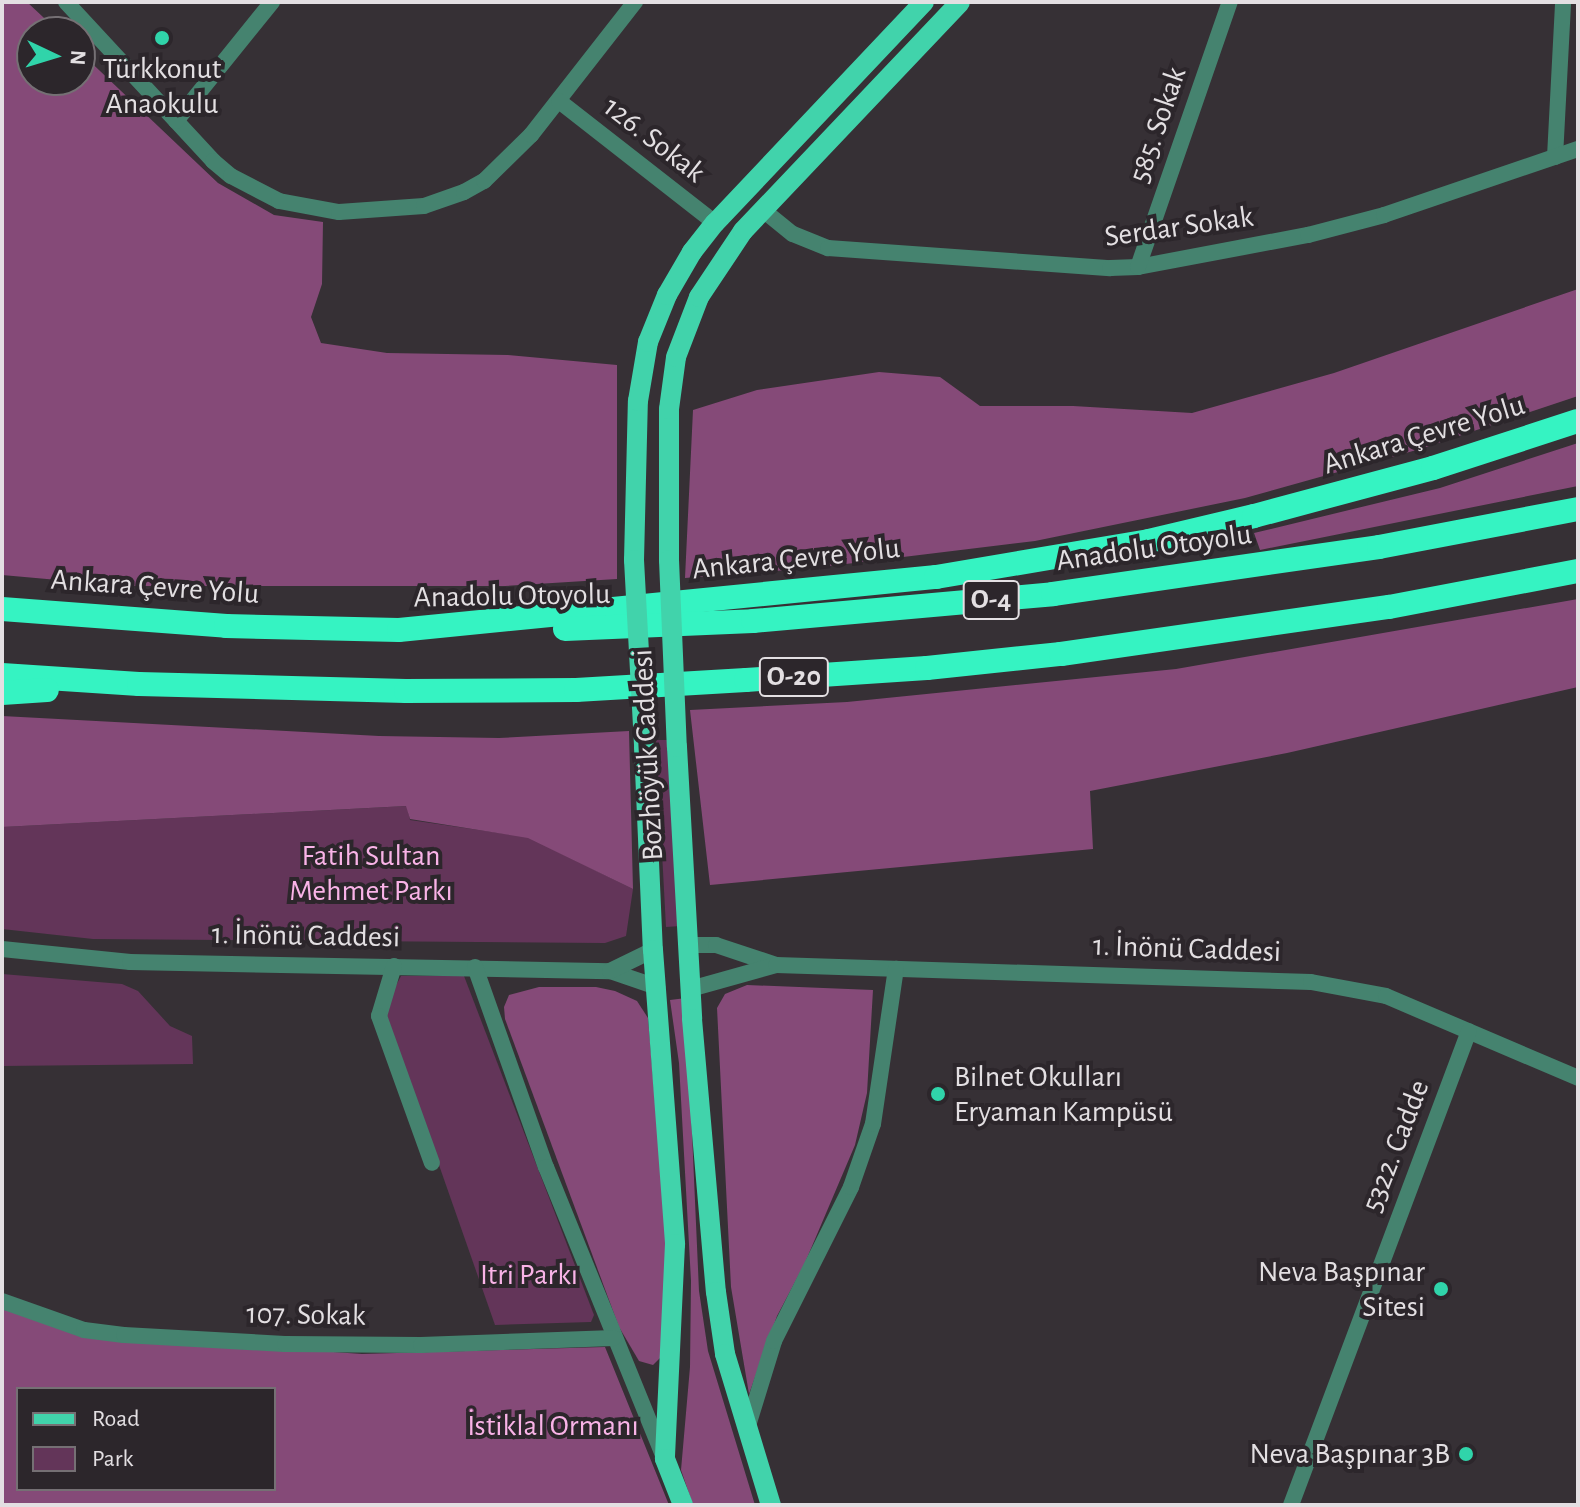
<!DOCTYPE html>
<meta charset="utf-8">
<style>
body{margin:0}
#map{position:relative;width:1580px;height:1507px;overflow:hidden;background:#363035;font-family:"Alegreya Sans",sans-serif}
div>[style]{position:absolute}
.green>*{inset:0;background:#633559}
.forest>*{inset:0;background:#854a78}
.minor>*{height:16px;margin:-8px;padding:0 8px;transform-origin:8px;border-radius:8px;background:#45836f}
.major>*{height:20px;margin:-10px;padding:0 10px;transform-origin:10px;border-radius:10px;background:#41d3ab}
.highway>*{height:24px;margin:-12px;padding:0 12px;transform-origin:12px;border-radius:12px;background:#35f3c2}
.major-bridge>*{height:20px;margin:-10px;padding:0 10px;transform-origin:10px;border-radius:10px;background:#41d3ab}
.dots>*{width:22px;height:22px;translate:-50% -50%;box-sizing:border-box;border:4px solid #2c262b;border-radius:50%}
span{translate:-50% -50%;white-space:nowrap;text-align:center;line-height:1.15;-webkit-text-stroke:8px #2c262b;paint-order:stroke}
.shield-label span{padding:2px 6px;background:#2c262b;border:2px solid;border-radius:6px;-webkit-text-stroke-width:0}
.shield-label{font-size:28px;color:#e3dfe2;font-weight:700}
.poi-label{font-size:30px;color:#e3dfe2}
.left{translate:0 -50%;text-align:left}
.right{translate:-100% -50%;text-align:right}
.street-label{font-size:30px;color:#e3dfe2}
.park-label{font-size:30px;color:#f9b3e7}
.frame{position:absolute;inset:0;border:4px solid #e3dfe2;pointer-events:none}
.legend{position:absolute;left:16px;top:1387px;width:260px;height:104px;box-sizing:border-box;background:#2c262b;border:2px solid #757074;margin:0;padding:10px 14px;list-style:none;font-size:24px;color:#e3dfe2}
.legend li{display:flex;align-items:center;gap:16px;height:40px}
.legend b{width:40px;border:2px solid #757074}
.north{position:absolute;left:16px;top:16px;width:80px;height:80px;box-sizing:border-box;background:#2c262b;border:2px solid #757074;border-radius:50%;rotate:94deg;font-size:22px;font-weight:700;line-height:32px;text-align:center;color:#e3dfe2}
.north::after{content:'';display:block;margin:auto;width:28px;height:36px;background:#30d4aa;clip-path:polygon(50% 0,100% 100%,50% 72%,0 100%)}
</style>
<div id="map">
<div class="green">
<i style="clip-path:polygon(656px 740px,667px 740px,681px 926px,666px 927px)"></i>
<i style="clip-path:polygon(407px 806px,410px 820px,528px 837px,633px 889px,626px 936px,605px 943px,93px 939px,2px 929px,2px 827px)"></i>
<i style="clip-path:polygon(2px 974px,122px 984px,138px 991px,170px 1026px,192px 1036px,193px 1064px,2px 1066px)"></i>
<i style="clip-path:polygon(401px 976px,464px 976px,594px 1315px,591px 1322px,495px 1325px,384px 1008px)"></i>
</div>
<div class="forest">
<i style="clip-path:polygon(2px 2px,27px 2px,59px 32px,32px 32px,32px 80px,80px 80px,80px 52px,218px 183px,274px 215px,323px 222px,322px 284px,311px 317px,321px 343px,387px 353px,508px 355px,617px 365px,617px 579px,505px 586px,59px 586px,58px 580px,2px 575px)"></i>
<i style="clip-path:polygon(1578px 289px,1578px 396px,1420px 449px,1245px 498px,1035px 541px,813px 568px,685px 578px,693px 410px,757px 390px,879px 372px,940px 377px,980px 406px,1073px 406px,1192px 413px,1334px 373px)"></i>
<i style="clip-path:polygon(1578px 443px,1578px 486px,1260px 550px,1254px 533px,1440px 488px)"></i>
<i style="clip-path:polygon(1578px 599px,1578px 687px,1287px 753px,1090px 791px,1093px 849px,710px 885px,690px 710px,847px 702px,1176px 669px)"></i>
<i style="clip-path:polygon(2px 716px,379px 736px,499px 738px,629px 731px,633px 889px,528px 838px,410px 819px,406px 806px,2px 827px)"></i>
<i style="clip-path:polygon(747px 985px,873px 990px,867px 1093px,855px 1145px,804px 1265px,777px 1316px,749px 1394px,731px 1287px,717px 1008px,725px 994px)"></i>
<i style="clip-path:polygon(539px 987px,596px 987px,615px 991px,637px 1001px,648px 1018px,668px 1258px,662px 1356px,653px 1365px,639px 1361px,619px 1327px,505px 1019px,504px 1007px,509px 995px)"></i>
<i style="clip-path:polygon(686px 998px,699px 1291px,708px 1351px,755px 1505px,693px 1505px,681px 1470px,690px 1367px,691px 1281px,679px 1063px,670px 1000px)"></i>
<i style="clip-path:polygon(evenodd,2px 1309px,84px 1335px,362px 1354px,605px 1347px,669px 1505px,2px 1505px,2px 1309px,18px 1389px,274px 1389px,274px 1489px,18px 1489px,18px 1389px)"></i>
</div>
<div class="minor">
<i style="left:66px;top:2px;width:217px;rotate:47.2deg"></i>
<i style="left:213px;top:161px;width:23px;rotate:40deg"></i>
<i style="left:231px;top:176px;width:54px;rotate:27.5deg"></i>
<i style="left:279px;top:201px;width:61px;rotate:10.4deg"></i>
<i style="left:339px;top:212px;width:85px;rotate:-4deg"></i>
<i style="left:424px;top:206px;width:42px;rotate:-19.3deg"></i>
<i style="left:464px;top:192px;width:23px;rotate:-29deg"></i>
<i style="left:484px;top:181px;width:66px;rotate:-44.4deg"></i>
<i style="left:531px;top:135px;width:169px;rotate:-52deg"></i>
<i style="left:559px;top:101px;width:198px;rotate:38deg"></i>
<i style="left:176px;top:121px;width:153px;rotate:-51.1deg"></i>
<i style="left:1555px;top:157px;width:155px;rotate:-87deg"></i>
<i style="left:763px;top:210px;width:38px;rotate:39deg"></i>
<i style="left:793px;top:234px;width:38px;rotate:22deg"></i>
<i style="left:828px;top:248px;width:283px;rotate:4.1deg"></i>
<i style="left:1110px;top:268px;width:28px;rotate:-2deg"></i>
<i style="left:1138px;top:267px;width:173px;rotate:-10.7deg"></i>
<i style="left:1308px;top:235px;width:79px;rotate:-14.7deg"></i>
<i style="left:1384px;top:215px;width:205px;rotate:-18.8deg"></i>
<i style="left:1138px;top:267px;width:281px;rotate:-70.9deg"></i>
<i style="left:687px;top:945px;width:29px"></i>
<i style="left:716px;top:945px;width:63px;rotate:18.4deg"></i>
<i style="left:776px;top:965px;width:89px;rotate:164.4deg"></i>
<i style="left:2px;top:949px;width:129px;rotate:5.8deg"></i>
<i style="left:130px;top:962px;width:480px;rotate:1.1deg"></i>
<i style="left:610px;top:971px;width:50px;rotate:18.8deg"></i>
<i style="left:776px;top:965px;width:535px;rotate:1.82deg"></i>
<i style="left:1311px;top:982px;width:76px;rotate:10.6deg"></i>
<i style="left:1386px;top:996px;width:209px;rotate:23.1deg"></i>
<i style="left:394px;top:966px;width:52px;rotate:106.7deg"></i>
<i style="left:379px;top:1016px;width:156px;rotate:70.2deg"></i>
<i style="left:475px;top:967px;width:212px;rotate:70.5deg"></i>
<i style="left:546px;top:1167px;width:313px;rotate:67.9deg"></i>
<i style="left:610px;top:971px;width:48px;rotate:-26deg"></i>
<i style="left:2px;top:1301px;width:87px;rotate:19.5deg"></i>
<i style="left:84px;top:1330px;width:40px;rotate:7.1deg"></i>
<i style="left:124px;top:1335px;width:161px;rotate:3.2deg"></i>
<i style="left:285px;top:1344px;width:136px;rotate:0.4deg"></i>
<i style="left:421px;top:1345px;width:193px;rotate:-2.1deg"></i>
<i style="left:747px;top:1429px;width:92px;rotate:-72.9deg"></i>
<i style="left:774px;top:1341px;width:172px;rotate:-63.4deg"></i>
<i style="left:851px;top:1187px;width:67px;rotate:-70.8deg"></i>
<i style="left:873px;top:1124px;width:157px;rotate:-81.6deg"></i>
<i style="left:1291px;top:1505px;width:506px;rotate:-69.42deg"></i>
</div>
<div class="major">
<i style="left:634px;top:560px;width:159px;rotate:-88.6deg"></i>
<i style="left:638px;top:401px;width:60px;rotate:-80.4deg"></i>
<i style="left:648px;top:342px;width:51px;rotate:-68deg"></i>
<i style="left:667px;top:295px;width:50px;rotate:-59.8deg"></i>
<i style="left:692px;top:252px;width:37px;rotate:-52deg"></i>
<i style="left:715px;top:223px;width:304px;rotate:-46.6deg"></i>
<i style="left:669px;top:560px;width:151px;rotate:-90deg"></i>
<i style="left:669px;top:409px;width:52px;rotate:-82.3deg"></i>
<i style="left:676px;top:357px;width:64px;rotate:-69deg"></i>
<i style="left:699px;top:297px;width:79px;rotate:-56.3deg"></i>
<i style="left:743px;top:231px;width:315px;rotate:-46.5deg"></i>
<i style="left:644px;top:747px;width:203px;rotate:87.5deg"></i>
<i style="left:653px;top:950px;width:295px;rotate:85.7deg"></i>
<i style="left:675px;top:1244px;width:215px;rotate:92.7deg"></i>
<i style="left:665px;top:1459px;width:49px;rotate:68.6deg"></i>
<i style="left:677px;top:747px;width:272px;rotate:86.8deg"></i>
<i style="left:692px;top:1019px;width:274px;rotate:85deg"></i>
<i style="left:716px;top:1292px;width:63px;rotate:81.7deg"></i>
<i style="left:725px;top:1354px;width:158px;rotate:73.1deg"></i>
</div>
<div class="highway">
<i style="left:2px;top:609px;width:225px;rotate:4.3deg"></i>
<i style="left:226px;top:626px;width:173px;rotate:1.3deg"></i>
<i style="left:399px;top:630px;width:540px;rotate:-5.64deg"></i>
<i style="left:936px;top:577px;width:216px;rotate:-9.6deg"></i>
<i style="left:1149px;top:541px;width:108px;rotate:-13.4deg"></i>
<i style="left:1254px;top:516px;width:185px;rotate:-15deg"></i>
<i style="left:1433px;top:468px;width:152px;rotate:-18deg"></i>
<i style="left:565px;top:629px;width:188px;rotate:-2.4deg"></i>
<i style="left:753px;top:621px;width:301px;rotate:-5.1deg"></i>
<i style="left:1053px;top:594px;width:329px;rotate:-8.2deg"></i>
<i style="left:1379px;top:547px;width:203px;rotate:-10.8deg"></i>
<i style="left:2px;top:675px;width:137px;rotate:3.8deg"></i>
<i style="left:139px;top:684px;width:267px;rotate:1.5deg"></i>
<i style="left:406px;top:691px;width:170px;rotate:-0.3deg"></i>
<i style="left:576px;top:690px;width:170px;rotate:-3.4deg"></i>
<i style="left:746px;top:680px;width:181px;rotate:-3.8deg"></i>
<i style="left:927px;top:668px;width:135px;rotate:-6deg"></i>
<i style="left:1061px;top:654px;width:331px;rotate:-8.2deg"></i>
<i style="left:1389px;top:607px;width:192px;rotate:-10.8deg"></i>
<i style="left:2px;top:693px;width:45px;rotate:-3.8deg"></i>
</div>
<div class="major-bridge">
<i style="left:634px;top:560px;width:187px;rotate:86.9deg"></i>
<i style="left:669px;top:560px;width:187px;rotate:87.6deg"></i>
</div>
<div class="dots">
<i style="left:162px;top:38px;background:#30d4aa"></i>
<i style="left:938px;top:1094px;background:#30d4aa"></i>
<i style="left:1441px;top:1289px;background:#30d4aa"></i>
<i style="left:1466px;top:1454px;background:#30d4aa"></i>
</div>
<div class="shield-label">
<span style="left:991px;top:600px">O-4</span>
<span style="left:794px;top:677px">O-20</span>
</div>
<div class="poi-label">
<span style="left:162px;top:86px">Türkkonut<br>Anaokulu</span>
<span class="left" style="left:954px;top:1094px">Bilnet Okulları<br>Eryaman Kampüsü</span>
<span class="right" style="left:1425px;top:1289px">Neva Başpınar<br>Sitesi</span>
<span class="right" style="left:1450px;top:1454px">Neva Başpınar 3B</span>
</div>
<div class="street-label">
<span style="left:1158px;top:125px;rotate:-71deg">585. Sokak</span>
<span style="left:654px;top:140px;rotate:38deg">126. Sokak</span>
<span style="left:1179px;top:227px;rotate:-8deg">Serdar Sokak</span>
<span style="left:1424px;top:435px;rotate:-17deg">Ankara Çevre Yolu</span>
<span style="left:1154px;top:548px;rotate:-8deg">Anadolu Otoyolu</span>
<span style="left:796px;top:559px;rotate:-6deg">Ankara Çevre Yolu</span>
<span style="left:155px;top:587px;rotate:4deg">Ankara Çevre Yolu</span>
<span style="left:512px;top:596px;rotate:-1deg">Anadolu Otoyolu</span>
<span style="left:648px;top:755px;rotate:-93deg">Bozhöyük Caddesi</span>
<span style="left:306px;top:936px;rotate:1deg">1. İnönü Caddesi</span>
<span style="left:1187px;top:949px;rotate:2deg">1. İnönü Caddesi</span>
<span style="left:1396px;top:1146px;rotate:-69deg">5322. Cadde</span>
<span style="left:306px;top:1315px;rotate:1deg">107. Sokak</span>
</div>
<div class="park-label">
<span style="left:371px;top:873px">Fatih Sultan<br>Mehmet Parkı</span>
<span style="left:529px;top:1275px">Itri Parkı</span>
<span style="left:553px;top:1426px">İstiklal Ormanı</span>
</div>
<div class="frame"></div>
<ul class="legend">
<li><b style="height:10px;background:#41d3ab"></b>Road</li>
<li><b style="height:22px;background:#633559"></b>Park</li>
</ul>
<div class="north">N</div>
</div>
